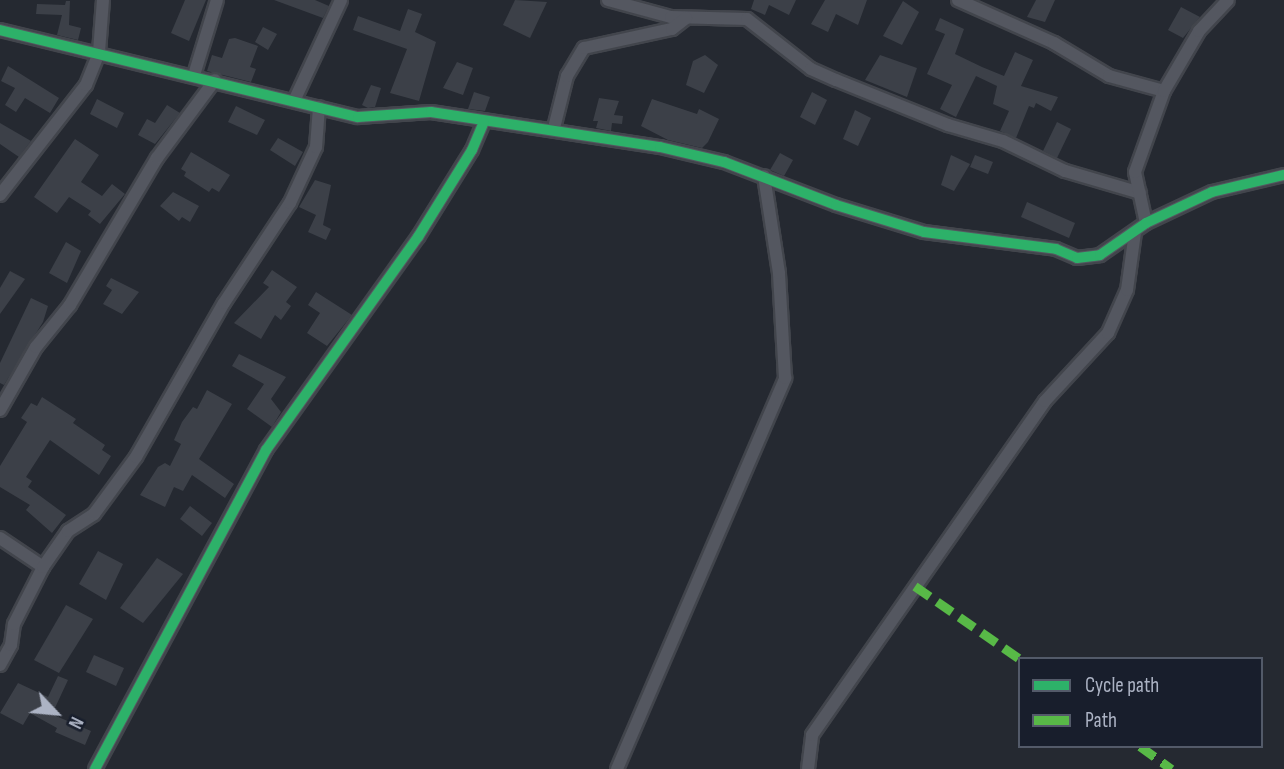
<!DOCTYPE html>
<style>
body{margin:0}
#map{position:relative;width:1284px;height:769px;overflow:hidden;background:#252931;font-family:"Sofia Sans Condensed",sans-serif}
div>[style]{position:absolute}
.building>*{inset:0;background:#3c4048}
.roads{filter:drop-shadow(2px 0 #42454c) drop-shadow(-2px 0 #42454c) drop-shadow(0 2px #42454c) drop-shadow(0 -2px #42454c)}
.street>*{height:12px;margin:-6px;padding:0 6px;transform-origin:6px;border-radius:6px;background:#545760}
.quiet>*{height:9px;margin-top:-4.5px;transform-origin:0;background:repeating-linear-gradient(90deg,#58b947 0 18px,transparent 0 27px)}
.cycleway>*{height:10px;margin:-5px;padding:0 5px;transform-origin:5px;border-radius:5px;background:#2db169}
span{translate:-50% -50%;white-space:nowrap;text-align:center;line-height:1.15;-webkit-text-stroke:6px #181e2c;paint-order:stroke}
.legend{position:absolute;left:1018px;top:657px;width:245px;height:91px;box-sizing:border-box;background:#181e2c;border:2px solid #535a69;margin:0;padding:9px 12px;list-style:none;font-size:21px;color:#acb3c4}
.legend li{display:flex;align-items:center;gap:14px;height:35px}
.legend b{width:35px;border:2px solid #535a69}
.north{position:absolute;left:21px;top:678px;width:70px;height:70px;-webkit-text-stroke:5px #181e2c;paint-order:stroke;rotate:116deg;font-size:19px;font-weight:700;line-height:28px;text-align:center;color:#acb3c4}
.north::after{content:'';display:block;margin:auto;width:24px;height:32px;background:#acb3c4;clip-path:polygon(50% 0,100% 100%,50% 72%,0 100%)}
</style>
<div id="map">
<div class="building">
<i style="clip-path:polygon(185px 0,206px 0,189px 41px,171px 33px)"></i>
<i style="clip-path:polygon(274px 0,315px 0,329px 6px,323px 18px)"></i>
<i style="clip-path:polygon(515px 0,547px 2px,530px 38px,503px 25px)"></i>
<i style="clip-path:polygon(754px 0,796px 0,789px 15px,769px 5px,765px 15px,751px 9px)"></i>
<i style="clip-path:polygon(825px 0,867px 0,858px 25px,836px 14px,828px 32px,811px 24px)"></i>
<i style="clip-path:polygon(1036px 0,1055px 0,1045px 22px,1027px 17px)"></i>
<i style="clip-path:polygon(66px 1px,70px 1px,69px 25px,81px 28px,78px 40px,57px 35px,62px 15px,36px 14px,37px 4px,65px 5px)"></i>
<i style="clip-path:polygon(903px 1px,919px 12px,902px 45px,883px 36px)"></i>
<i style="clip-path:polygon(1181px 7px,1200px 17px,1183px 38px,1168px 30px)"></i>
<i style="clip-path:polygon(408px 9px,422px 14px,415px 32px,436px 42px,419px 101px,390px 93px,407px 49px,353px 30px,358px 16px,400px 31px)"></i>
<i style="clip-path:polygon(940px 18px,964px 29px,955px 54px,982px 67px,1004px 76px,1015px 52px,1033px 60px,1021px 86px,1058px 97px,1051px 111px,1036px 103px,1034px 108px,1029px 106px,1016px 138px,1000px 131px,1009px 111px,993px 104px,997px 86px,976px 76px,956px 117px,940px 109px,952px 85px,927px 74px,945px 34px,935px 30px)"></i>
<i style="clip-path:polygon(263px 27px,277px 34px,268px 50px,255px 42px)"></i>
<i style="clip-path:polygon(235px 38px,258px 46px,250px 67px,256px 69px,251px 82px,207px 71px,212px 55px,222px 58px,229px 39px)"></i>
<i style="clip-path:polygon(705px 55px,718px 65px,704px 93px,686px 85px,693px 61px)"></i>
<i style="clip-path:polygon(880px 55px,917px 68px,907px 97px,865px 80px)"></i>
<i style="clip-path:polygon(457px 62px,473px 68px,463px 95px,443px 88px)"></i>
<i style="clip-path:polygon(8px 66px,59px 98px,50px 113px,25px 98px,16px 112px,5px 105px,15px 88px,1px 81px)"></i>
<i style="clip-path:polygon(371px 85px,381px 88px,375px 107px,368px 108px,362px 105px)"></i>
<i style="clip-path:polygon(474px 92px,490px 97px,485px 111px,468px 109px)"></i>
<i style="clip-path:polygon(812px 92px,827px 100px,815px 125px,800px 117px)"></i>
<i style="clip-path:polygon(599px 98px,619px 101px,614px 115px,623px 116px,622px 124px,612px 123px,611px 131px,596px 128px,598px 121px,593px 121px)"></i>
<i style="clip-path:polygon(97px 99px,124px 113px,117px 128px,90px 114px)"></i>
<i style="clip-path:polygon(652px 99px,697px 114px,699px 109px,719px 119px,708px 142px,702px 148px,668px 140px,641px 126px)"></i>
<i style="clip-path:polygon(167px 105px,180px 113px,155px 144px,138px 135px,147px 119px,155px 123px)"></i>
<i style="clip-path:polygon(236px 106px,265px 120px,257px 135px,228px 122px)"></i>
<i style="clip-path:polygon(855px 110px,871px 118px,858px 146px,843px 139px)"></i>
<i style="clip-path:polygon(1057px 122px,1071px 129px,1057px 158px,1043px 151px)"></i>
<i style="clip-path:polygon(0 123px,31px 141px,19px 157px,0 144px)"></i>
<i style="clip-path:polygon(278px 138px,303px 152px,295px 166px,270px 150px)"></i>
<i style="clip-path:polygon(75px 139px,99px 155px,81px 182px,102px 196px,112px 184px,125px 194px,100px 224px,88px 215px,91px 211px,69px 197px,57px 213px,34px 197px)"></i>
<i style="clip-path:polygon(191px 152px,230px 175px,219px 192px,212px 188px,209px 192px,184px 176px,186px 172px,181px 169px)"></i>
<i style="clip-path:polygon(780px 153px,793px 160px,784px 176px,770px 170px)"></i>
<i style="clip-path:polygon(951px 155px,970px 164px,954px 191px,941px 185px)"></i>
<i style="clip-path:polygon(975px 155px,993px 162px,988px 174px,970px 167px)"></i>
<i style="clip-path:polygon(315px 180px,331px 185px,323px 225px,331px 229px,326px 240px,308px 232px,316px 215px,299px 207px)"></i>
<i style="clip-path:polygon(173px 192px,199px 206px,190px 222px,182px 217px,179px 221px,160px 206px)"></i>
<i style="clip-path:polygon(1027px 202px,1075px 223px,1069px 238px,1021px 217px)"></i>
<i style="clip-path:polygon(66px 242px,81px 251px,67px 283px,49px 273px)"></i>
<i style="clip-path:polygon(272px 270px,297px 287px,286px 302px,291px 306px,281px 320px,275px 315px,261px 339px,234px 323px,269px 287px,263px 283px)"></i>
<i style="clip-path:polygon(10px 271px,25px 279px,0 314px,0 288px)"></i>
<i style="clip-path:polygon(111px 278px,139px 292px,122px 314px,103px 304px,112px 290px,106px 286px)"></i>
<i style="clip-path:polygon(316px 292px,352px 315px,327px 346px,307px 333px,320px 313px,308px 305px)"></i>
<i style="clip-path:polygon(31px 298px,48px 306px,43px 322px,4px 385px,0 383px,0 363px)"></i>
<i style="clip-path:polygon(239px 354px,286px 377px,271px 399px,281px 412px,272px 427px,247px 409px,264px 384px,232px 366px)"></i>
<i style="clip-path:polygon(207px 390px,232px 404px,199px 459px,234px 484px,225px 498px,192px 475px,183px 491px,174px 487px,165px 507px,140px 495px,158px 467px,165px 463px,170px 466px,181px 444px,174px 440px,182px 422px,193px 407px,197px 409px)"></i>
<i style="clip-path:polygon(42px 397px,76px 419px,73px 423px,105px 445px,102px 450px,111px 456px,99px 475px,50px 440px,26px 477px,32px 481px,28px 487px,66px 515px,52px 533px,26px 510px,30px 505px,0 487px,0 466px,27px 422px,21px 418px,31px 403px,37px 406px)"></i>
<i style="clip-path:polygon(190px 506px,212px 523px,202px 536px,180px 519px)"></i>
<i style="clip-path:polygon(98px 551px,123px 564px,106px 600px,79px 584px)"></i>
<i style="clip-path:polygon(157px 558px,183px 574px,143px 623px,120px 608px)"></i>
<i style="clip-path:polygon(66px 605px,93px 619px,59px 673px,34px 660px)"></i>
<i style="clip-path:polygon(94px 655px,124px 668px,116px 686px,86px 672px)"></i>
<i style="clip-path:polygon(58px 676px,68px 680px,54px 710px,56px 716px,91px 731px,85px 745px,55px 732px,57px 728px,30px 713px,23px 725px,0 713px,18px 683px,48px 697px)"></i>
</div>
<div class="roads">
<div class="street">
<i style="left:608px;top:0;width:65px;rotate:15.1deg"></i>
<i style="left:671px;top:17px;width:76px;rotate:1.5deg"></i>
<i style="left:747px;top:19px;width:81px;rotate:38deg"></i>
<i style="left:811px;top:69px;width:27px;rotate:24deg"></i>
<i style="left:836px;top:80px;width:121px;rotate:21.9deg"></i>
<i style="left:948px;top:125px;width:57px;rotate:16.2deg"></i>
<i style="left:1003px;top:141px;width:69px;rotate:25.8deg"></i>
<i style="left:1065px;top:171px;width:78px;rotate:16.3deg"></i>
<i style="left:958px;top:0;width:105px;rotate:24.1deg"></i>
<i style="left:1054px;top:43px;width:64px;rotate:31deg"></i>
<i style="left:1109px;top:76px;width:57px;rotate:15.3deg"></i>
<i style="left:0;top:30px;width:368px;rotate:13.7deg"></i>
<i style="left:358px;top:117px;width:73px;rotate:-3.9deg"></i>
<i style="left:431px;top:112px;width:232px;rotate:8.7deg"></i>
<i style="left:660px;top:147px;width:66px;rotate:13.2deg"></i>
<i style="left:724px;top:162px;width:120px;rotate:21deg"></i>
<i style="left:836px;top:205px;width:92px;rotate:17.1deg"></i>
<i style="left:924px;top:232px;width:133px;rotate:7.3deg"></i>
<i style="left:1056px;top:249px;width:23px;rotate:23deg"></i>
<i style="left:1077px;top:258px;width:23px;rotate:-7deg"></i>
<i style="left:1100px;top:255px;width:56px;rotate:-34.8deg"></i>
<i style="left:1146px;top:223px;width:73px;rotate:-25.2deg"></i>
<i style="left:1212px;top:192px;width:74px;rotate:-13.3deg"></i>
<i style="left:194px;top:75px;width:78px;rotate:-73deg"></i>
<i style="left:294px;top:101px;width:111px;rotate:-65deg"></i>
<i style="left:554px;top:128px;width:54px;rotate:-76deg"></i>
<i style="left:567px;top:76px;width:33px;rotate:-59deg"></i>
<i style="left:584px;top:48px;width:90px;rotate:-12.2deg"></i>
<i style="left:672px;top:29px;width:18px;rotate:-38deg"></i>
<i style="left:0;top:195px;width:140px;rotate:-52deg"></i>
<i style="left:86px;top:85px;width:35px;rotate:-68deg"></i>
<i style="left:99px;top:52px;width:52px;rotate:-85.6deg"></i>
<i style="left:1146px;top:223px;width:52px;rotate:-102.2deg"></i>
<i style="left:1135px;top:172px;width:86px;rotate:-70.3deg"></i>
<i style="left:1164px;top:91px;width:69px;rotate:-59.7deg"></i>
<i style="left:1199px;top:31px;width:42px;rotate:-46.9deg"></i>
<i style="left:0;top:410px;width:73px;rotate:-60.3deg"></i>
<i style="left:36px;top:347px;width:54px;rotate:-51deg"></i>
<i style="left:70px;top:305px;width:171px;rotate:-59.4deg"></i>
<i style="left:157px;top:158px;width:97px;rotate:-53.4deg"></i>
<i style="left:0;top:538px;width:52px;rotate:34deg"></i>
<i style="left:0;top:665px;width:23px;rotate:-61deg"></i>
<i style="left:11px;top:645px;width:21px;rotate:-82deg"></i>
<i style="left:14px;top:624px;width:64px;rotate:-63deg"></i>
<i style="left:43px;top:567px;width:44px;rotate:-55.2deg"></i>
<i style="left:68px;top:531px;width:31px;rotate:-33deg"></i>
<i style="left:94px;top:514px;width:71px;rotate:-53.6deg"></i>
<i style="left:136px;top:457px;width:177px;rotate:-60.3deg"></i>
<i style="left:224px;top:303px;width:120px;rotate:-56.6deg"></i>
<i style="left:290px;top:203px;width:62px;rotate:-65.1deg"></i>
<i style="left:316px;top:147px;width:40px;rotate:-85.7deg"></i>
<i style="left:95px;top:769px;width:362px;rotate:-61.8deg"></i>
<i style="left:266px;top:450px;width:262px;rotate:-54.5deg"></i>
<i style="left:418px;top:237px;width:102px;rotate:-58.2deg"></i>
<i style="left:472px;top:150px;width:30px;rotate:-67deg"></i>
<i style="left:617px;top:769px;width:426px;rotate:-66.7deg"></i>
<i style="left:785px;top:378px;width:105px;rotate:-93.3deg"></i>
<i style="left:779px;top:273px;width:98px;rotate:-98.8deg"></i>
<i style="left:808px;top:769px;width:34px;rotate:-83deg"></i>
<i style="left:812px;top:735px;width:407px;rotate:-55.1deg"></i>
<i style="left:1045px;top:401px;width:93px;rotate:-47.2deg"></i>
<i style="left:1108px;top:333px;width:47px;rotate:-66.2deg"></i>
<i style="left:1127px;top:290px;width:59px;rotate:-82.1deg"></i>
</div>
</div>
<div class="quiet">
<i style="left:915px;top:586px;width:128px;rotate:34.8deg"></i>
<i style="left:1140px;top:746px;width:39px;rotate:36deg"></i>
</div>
<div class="cycleway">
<i style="left:0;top:30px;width:368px;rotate:13.7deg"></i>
<i style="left:358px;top:117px;width:73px;rotate:-3.9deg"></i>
<i style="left:431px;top:112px;width:232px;rotate:8.7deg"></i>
<i style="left:660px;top:147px;width:66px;rotate:13.2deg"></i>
<i style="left:724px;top:162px;width:120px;rotate:21deg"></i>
<i style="left:836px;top:205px;width:92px;rotate:17.1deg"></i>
<i style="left:924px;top:232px;width:133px;rotate:7.3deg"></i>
<i style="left:1056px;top:249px;width:23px;rotate:23deg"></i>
<i style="left:1077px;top:258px;width:23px;rotate:-7deg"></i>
<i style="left:1100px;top:255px;width:56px;rotate:-34.8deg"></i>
<i style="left:1146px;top:223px;width:73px;rotate:-25.2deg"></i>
<i style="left:1212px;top:192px;width:74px;rotate:-13.3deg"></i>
<i style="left:95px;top:769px;width:362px;rotate:-61.8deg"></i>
<i style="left:266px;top:450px;width:262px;rotate:-54.5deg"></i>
<i style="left:418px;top:237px;width:102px;rotate:-58.2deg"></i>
<i style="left:472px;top:150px;width:30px;rotate:-67deg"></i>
</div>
<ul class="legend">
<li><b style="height:9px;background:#2db169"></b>Cycle path</li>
<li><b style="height:9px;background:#58b947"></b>Path</li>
</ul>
<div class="north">N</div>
</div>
